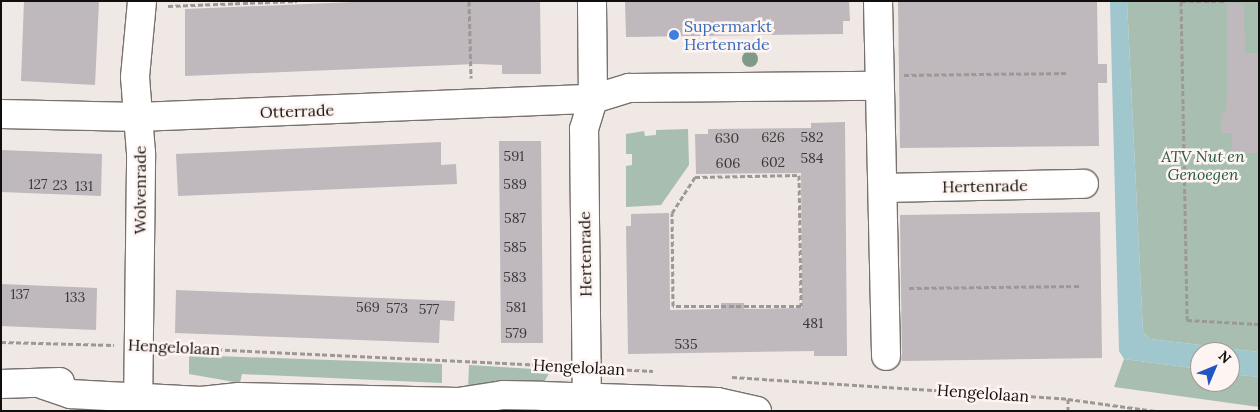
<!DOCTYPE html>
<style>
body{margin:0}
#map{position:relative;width:1260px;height:412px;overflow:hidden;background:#f0e8e4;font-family:Lora,serif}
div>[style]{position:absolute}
.green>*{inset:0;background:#a7beb1}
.water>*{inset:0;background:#a0c6ce}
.building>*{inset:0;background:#bfb8bc}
.path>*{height:3px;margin-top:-1.5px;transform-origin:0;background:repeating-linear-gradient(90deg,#9e9895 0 5px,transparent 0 7.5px)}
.roads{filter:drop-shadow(1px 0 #78716d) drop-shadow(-1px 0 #78716d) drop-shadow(0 1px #78716d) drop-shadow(0 -1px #78716d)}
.street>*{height:28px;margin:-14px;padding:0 14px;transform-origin:14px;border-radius:14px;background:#fff}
.secondary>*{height:28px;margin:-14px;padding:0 14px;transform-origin:14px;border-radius:14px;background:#fff}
.trees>*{width:16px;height:16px;margin:-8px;border-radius:50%;background:#809a8a}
.dots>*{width:14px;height:14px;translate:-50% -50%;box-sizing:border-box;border:2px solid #fef5f2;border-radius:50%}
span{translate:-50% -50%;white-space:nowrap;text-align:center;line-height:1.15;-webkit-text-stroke:5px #fef5f2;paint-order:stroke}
.number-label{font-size:14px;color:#3c3939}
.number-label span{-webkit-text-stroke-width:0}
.shop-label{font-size:16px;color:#366cbe}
.left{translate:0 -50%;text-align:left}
.street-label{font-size:16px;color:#110f0d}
.park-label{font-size:16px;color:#255b41;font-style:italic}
.frame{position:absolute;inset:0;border:2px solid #110f0d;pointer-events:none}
.north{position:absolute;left:1190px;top:342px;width:50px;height:50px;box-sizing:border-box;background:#fef5f2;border:1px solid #9f9996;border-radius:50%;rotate:45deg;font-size:14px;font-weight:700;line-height:20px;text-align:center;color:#110f0d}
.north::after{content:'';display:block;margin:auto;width:18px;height:22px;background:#2055c2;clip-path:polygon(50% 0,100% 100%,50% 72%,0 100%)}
</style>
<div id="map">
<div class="green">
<i style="clip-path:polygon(1127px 1px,1259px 1px,1259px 352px,1150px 339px,1143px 332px)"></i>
<i style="clip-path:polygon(688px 129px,689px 165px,661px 205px,626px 207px,626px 166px,632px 165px,632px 154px,626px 154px,626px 134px,644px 131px,645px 136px,656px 135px,656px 130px)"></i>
<i style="clip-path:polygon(189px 355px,442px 364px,442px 383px,242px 374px,240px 383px,189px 374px)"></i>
<i style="clip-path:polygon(1124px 359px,1200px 369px,1200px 382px,1230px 382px,1230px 374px,1259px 377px,1259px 407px,1114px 387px)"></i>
<i style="clip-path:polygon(469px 365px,551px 370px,543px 384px,468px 390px)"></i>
</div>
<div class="water">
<i style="clip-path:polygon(1110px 1px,1127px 1px,1143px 332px,1150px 339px,1259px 352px,1259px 377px,1230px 374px,1230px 352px,1200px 352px,1200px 369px,1124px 359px,1119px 351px)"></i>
</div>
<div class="building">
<i style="clip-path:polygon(24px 1px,99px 1px,95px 85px,21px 81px)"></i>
<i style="clip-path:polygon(377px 1px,540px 1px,541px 74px,502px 74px,502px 65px,476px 64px,185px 76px,185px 9px)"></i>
<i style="clip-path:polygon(625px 1px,849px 1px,850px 21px,843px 21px,843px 34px,626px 37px)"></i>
<i style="clip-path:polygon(1097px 1px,1098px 64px,1107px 64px,1107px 83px,1098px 83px,1099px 146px,900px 148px,898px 2px)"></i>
<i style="clip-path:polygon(1227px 3px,1244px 3px,1245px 53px,1259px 53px,1259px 153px,1232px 153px,1232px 133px,1221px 133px,1221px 113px,1226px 113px,1227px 96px)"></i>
<i style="clip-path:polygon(845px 122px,847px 356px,814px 356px,814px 351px,628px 354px,626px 226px,631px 226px,631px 214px,669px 213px,670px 310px,721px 309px,721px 303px,744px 303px,744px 309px,802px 308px,801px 173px,696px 174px,695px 134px,708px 134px,708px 129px,811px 128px,811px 123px)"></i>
<i style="clip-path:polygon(499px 141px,541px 141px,543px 343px,501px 343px)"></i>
<i style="clip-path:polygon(441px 142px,441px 165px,456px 164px,457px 184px,178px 196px,176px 154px)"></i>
<i style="clip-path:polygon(1px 150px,102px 154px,101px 196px,1px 192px)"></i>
<i style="clip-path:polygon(1100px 212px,1102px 358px,902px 361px,900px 215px)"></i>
<i style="clip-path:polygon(1px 284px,97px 288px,96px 330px,1px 326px)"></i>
<i style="clip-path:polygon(176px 290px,455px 301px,454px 321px,440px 320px,439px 343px,175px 333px)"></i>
</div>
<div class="path">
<i style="left:469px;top:1px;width:77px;rotate:88.5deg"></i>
<i style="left:1181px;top:1px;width:319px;rotate:88.9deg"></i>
<i style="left:1187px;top:320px;width:72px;rotate:3.2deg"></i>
<i style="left:1181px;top:1px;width:43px"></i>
<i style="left:168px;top:6px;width:129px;rotate:-2.2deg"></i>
<i style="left:904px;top:75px;width:165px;rotate:-0.7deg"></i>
<i style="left:799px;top:175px;width:131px;rotate:89.1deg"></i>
<i style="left:801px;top:306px;width:128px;rotate:180deg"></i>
<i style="left:673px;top:306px;width:93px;rotate:-90.6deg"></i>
<i style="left:672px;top:213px;width:43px;rotate:-57.4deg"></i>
<i style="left:695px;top:177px;width:104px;rotate:-1.1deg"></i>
<i style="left:909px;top:288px;width:172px;rotate:-0.7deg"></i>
<i style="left:1px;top:342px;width:113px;rotate:1.5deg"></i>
<i style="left:165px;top:347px;width:396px;rotate:2.7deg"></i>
<i style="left:612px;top:369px;width:41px;rotate:2.8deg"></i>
<i style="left:732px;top:377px;width:337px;rotate:3.7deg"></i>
<i style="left:1068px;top:399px;width:88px;rotate:7.9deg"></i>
<i style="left:1068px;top:411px;width:12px;rotate:-90deg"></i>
</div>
<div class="roads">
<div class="street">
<i style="left:878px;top:1px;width:355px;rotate:88.7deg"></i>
<i style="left:1px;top:114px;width:137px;rotate:1.3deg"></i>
<i style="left:138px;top:117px;width:455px;rotate:-2.3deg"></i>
<i style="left:593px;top:99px;width:38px;rotate:-17deg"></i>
<i style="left:629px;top:88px;width:250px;rotate:-0.5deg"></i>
<i style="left:885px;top:188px;width:199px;rotate:-1.2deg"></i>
<i style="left:138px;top:411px;width:258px;rotate:-89.3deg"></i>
<i style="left:141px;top:153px;width:76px;rotate:-94.5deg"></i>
<i style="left:135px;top:77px;width:76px;rotate:-84.7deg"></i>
<i style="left:587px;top:411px;width:282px;rotate:-90.6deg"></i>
<i style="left:584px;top:129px;width:31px;rotate:-73deg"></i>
<i style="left:593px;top:99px;width:98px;rotate:-90.6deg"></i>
</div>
<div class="secondary">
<i style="left:1px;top:384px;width:59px;rotate:-1.9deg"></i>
<i style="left:44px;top:385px;width:28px;rotate:19deg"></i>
<i style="left:70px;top:394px;width:131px;rotate:3.1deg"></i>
<i style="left:201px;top:401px;width:38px;rotate:-6deg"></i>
<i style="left:239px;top:397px;width:219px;rotate:1.3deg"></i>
<i style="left:458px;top:402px;width:46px;rotate:-8.8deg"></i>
<i style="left:503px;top:395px;width:39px;rotate:1deg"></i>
<i style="left:542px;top:396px;width:175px;rotate:2deg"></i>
<i style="left:717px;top:402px;width:41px;rotate:12.7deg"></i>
</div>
</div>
<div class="trees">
<i style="left:750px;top:59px"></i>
</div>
<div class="dots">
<i style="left:674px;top:35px;background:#3f7fe0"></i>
</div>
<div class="number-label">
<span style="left:773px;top:137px">626</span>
<span style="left:812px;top:137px">582</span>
<span style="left:727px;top:138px">630</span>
<span style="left:514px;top:156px">591</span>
<span style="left:812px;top:158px">584</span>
<span style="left:773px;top:162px">602</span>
<span style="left:728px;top:163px">606</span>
<span style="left:38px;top:184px">127</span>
<span style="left:515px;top:184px">589</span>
<span style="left:60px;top:185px">23</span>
<span style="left:84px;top:186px">131</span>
<span style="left:515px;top:218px">587</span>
<span style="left:515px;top:247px">585</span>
<span style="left:515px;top:277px">583</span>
<span style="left:20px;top:294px">137</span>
<span style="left:75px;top:297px">133</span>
<span style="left:368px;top:307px">569</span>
<span style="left:516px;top:307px">581</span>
<span style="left:397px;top:308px">573</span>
<span style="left:429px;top:309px">577</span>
<span style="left:813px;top:323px">481</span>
<span style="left:516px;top:333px">579</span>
<span style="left:686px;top:344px">535</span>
</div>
<div class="shop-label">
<span class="left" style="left:684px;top:35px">Supermarkt<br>Hertenrade</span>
</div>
<div class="street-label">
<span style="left:297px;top:111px;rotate:-2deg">Otterrade</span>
<span style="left:985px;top:186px;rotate:-1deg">Hertenrade</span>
<span style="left:140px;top:190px;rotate:-90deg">Wolvenrade</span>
<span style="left:585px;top:254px;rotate:-91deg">Hertenrade</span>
<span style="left:174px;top:347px;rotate:3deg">Hengelolaan</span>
<span style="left:579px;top:367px;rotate:3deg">Hengelolaan</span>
<span style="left:983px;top:393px;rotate:4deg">Hengelolaan</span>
</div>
<div class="park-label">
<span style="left:1203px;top:165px">ATV Nut en<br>Genoegen</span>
</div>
<div class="frame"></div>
<div class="north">N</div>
</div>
